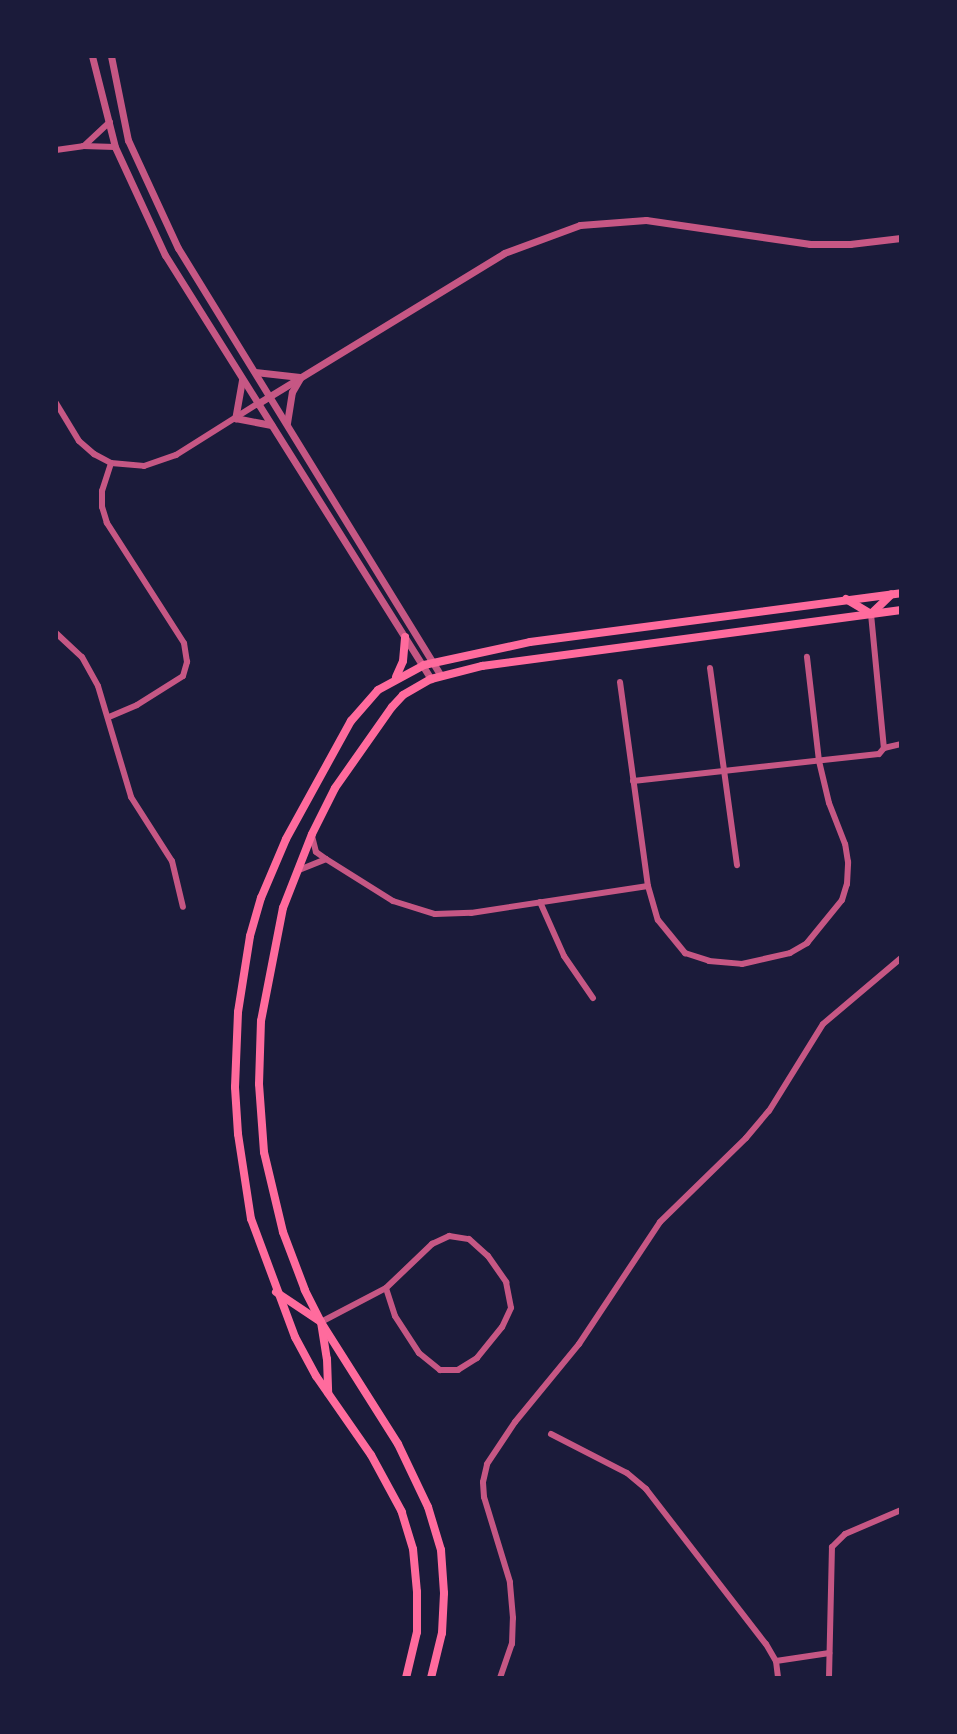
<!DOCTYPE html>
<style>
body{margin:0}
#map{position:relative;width:957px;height:1734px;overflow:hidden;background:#1b1b3a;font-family:Montserrat,sans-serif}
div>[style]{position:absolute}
.minor>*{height:6px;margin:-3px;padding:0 3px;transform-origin:3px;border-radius:3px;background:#c65784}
.tertiary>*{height:7px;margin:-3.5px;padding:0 3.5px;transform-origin:3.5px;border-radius:3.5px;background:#c65784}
.secondary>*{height:8px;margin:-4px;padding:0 4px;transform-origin:4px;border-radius:4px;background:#ff6b9d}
span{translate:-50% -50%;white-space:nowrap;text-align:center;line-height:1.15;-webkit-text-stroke:7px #1b1b3a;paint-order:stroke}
.frame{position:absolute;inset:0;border:58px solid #1b1b3a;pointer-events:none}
</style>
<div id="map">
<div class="minor">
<i style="left:85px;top:145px;width:34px;rotate:-43deg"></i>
<i style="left:56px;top:150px;width:27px;rotate:-8deg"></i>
<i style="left:83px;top:146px;width:32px;rotate:2deg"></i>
<i style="left:56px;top:403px;width:44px;rotate:58.8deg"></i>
<i style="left:79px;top:441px;width:20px;rotate:41deg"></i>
<i style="left:94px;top:454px;width:19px;rotate:28deg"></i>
<i style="left:111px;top:463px;width:33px;rotate:5deg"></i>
<i style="left:144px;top:466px;width:34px;rotate:-19deg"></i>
<i style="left:176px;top:455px;width:96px;rotate:-32.2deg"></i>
<i style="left:871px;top:614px;width:135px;rotate:84.5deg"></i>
<i style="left:56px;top:633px;width:35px;rotate:43deg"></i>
<i style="left:82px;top:657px;width:33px;rotate:61deg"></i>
<i style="left:98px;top:686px;width:116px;rotate:73.4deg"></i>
<i style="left:131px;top:797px;width:76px;rotate:57.4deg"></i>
<i style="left:172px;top:861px;width:47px;rotate:76.6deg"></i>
<i style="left:710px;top:668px;width:199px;rotate:82.2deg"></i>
<i style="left:620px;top:682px;width:206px;rotate:82.2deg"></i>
<i style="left:648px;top:886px;width:35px;rotate:74deg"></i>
<i style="left:658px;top:920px;width:43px;rotate:50.7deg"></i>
<i style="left:685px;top:953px;width:25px;rotate:18deg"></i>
<i style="left:709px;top:961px;width:33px;rotate:5deg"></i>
<i style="left:742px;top:964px;width:49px;rotate:-12.9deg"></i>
<i style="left:790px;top:953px;width:20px;rotate:-30deg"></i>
<i style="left:807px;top:943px;width:55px;rotate:-50.9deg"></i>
<i style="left:842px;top:900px;width:17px;rotate:-73deg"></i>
<i style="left:847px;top:884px;width:22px;rotate:-87deg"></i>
<i style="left:848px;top:862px;width:18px;rotate:-99deg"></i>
<i style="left:845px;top:844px;width:44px;rotate:-111.3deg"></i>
<i style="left:829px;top:803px;width:43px;rotate:-103.4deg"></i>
<i style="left:819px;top:761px;width:105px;rotate:-96.6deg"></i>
<i style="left:109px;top:717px;width:30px;rotate:-23deg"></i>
<i style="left:137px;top:705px;width:54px;rotate:-32.2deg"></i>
<i style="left:183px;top:676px;width:15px;rotate:-74deg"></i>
<i style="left:187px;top:662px;width:19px;rotate:-99deg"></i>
<i style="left:184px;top:643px;width:143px;rotate:-122.7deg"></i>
<i style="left:107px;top:523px;width:17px;rotate:-107deg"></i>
<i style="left:102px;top:507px;width:16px;rotate:-90deg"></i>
<i style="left:102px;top:491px;width:29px;rotate:-72deg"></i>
<i style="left:633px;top:781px;width:247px;rotate:-6.3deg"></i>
<i style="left:879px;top:754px;width:8px;rotate:-50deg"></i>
<i style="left:884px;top:748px;width:17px;rotate:-13deg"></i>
<i style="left:312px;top:836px;width:16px;rotate:76deg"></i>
<i style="left:316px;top:852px;width:12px;rotate:35deg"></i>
<i style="left:326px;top:859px;width:79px;rotate:32.1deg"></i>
<i style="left:393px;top:901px;width:44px;rotate:17.2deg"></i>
<i style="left:435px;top:914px;width:36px;rotate:-2deg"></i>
<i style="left:471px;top:913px;width:179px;rotate:-8.7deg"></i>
<i style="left:299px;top:870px;width:29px;rotate:-22deg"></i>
<i style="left:540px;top:902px;width:59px;rotate:66deg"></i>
<i style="left:564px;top:956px;width:51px;rotate:55.4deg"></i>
<i style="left:321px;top:1322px;width:73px;rotate:-27.6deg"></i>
<i style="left:386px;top:1288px;width:64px;rotate:-43.7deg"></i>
<i style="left:432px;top:1244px;width:19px;rotate:-25deg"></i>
<i style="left:449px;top:1236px;width:20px;rotate:9deg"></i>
<i style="left:469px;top:1239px;width:25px;rotate:42deg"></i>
<i style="left:488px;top:1256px;width:32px;rotate:55deg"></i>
<i style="left:506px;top:1282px;width:26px;rotate:79deg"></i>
<i style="left:511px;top:1308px;width:21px;rotate:115deg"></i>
<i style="left:502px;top:1327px;width:40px;rotate:129deg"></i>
<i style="left:477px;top:1358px;width:22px;rotate:148deg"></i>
<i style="left:458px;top:1370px;width:18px;rotate:180deg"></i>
<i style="left:440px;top:1370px;width:27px;rotate:-141deg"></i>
<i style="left:419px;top:1353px;width:44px;rotate:-123deg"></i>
<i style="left:395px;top:1316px;width:29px;rotate:-108deg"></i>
<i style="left:551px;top:1434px;width:85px;rotate:27.2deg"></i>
<i style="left:627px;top:1473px;width:25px;rotate:40deg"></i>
<i style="left:646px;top:1489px;width:196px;rotate:52.3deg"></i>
<i style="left:766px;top:1644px;width:20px;rotate:60deg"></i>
<i style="left:776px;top:1661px;width:17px;rotate:83deg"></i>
<i style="left:776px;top:1661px;width:54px;rotate:-8.6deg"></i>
<i style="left:500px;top:1678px;width:36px;rotate:-71deg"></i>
<i style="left:512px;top:1644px;width:26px;rotate:-88deg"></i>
<i style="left:513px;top:1618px;width:36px;rotate:-95deg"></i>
<i style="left:510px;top:1582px;width:89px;rotate:-107deg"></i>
<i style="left:484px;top:1497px;width:15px;rotate:-94deg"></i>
<i style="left:483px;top:1482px;width:18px;rotate:-77deg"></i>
<i style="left:487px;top:1464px;width:50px;rotate:-56.3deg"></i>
<i style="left:515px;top:1422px;width:101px;rotate:-50.6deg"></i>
<i style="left:579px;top:1344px;width:146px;rotate:-56.4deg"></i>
<i style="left:660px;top:1222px;width:120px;rotate:-44.3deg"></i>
<i style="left:746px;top:1138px;width:35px;rotate:-50deg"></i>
<i style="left:769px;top:1111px;width:102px;rotate:-58.2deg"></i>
<i style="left:823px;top:1024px;width:102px;rotate:-40.2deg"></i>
<i style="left:829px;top:1678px;width:131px;rotate:-88.7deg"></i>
<i style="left:832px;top:1547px;width:18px;rotate:-45deg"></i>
<i style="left:845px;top:1534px;width:61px;rotate:-23.2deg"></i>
</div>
<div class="tertiary">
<i style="left:92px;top:56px;width:94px;rotate:75.8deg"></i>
<i style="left:115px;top:147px;width:119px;rotate:65.2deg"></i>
<i style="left:165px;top:255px;width:501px;rotate:57.9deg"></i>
<i style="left:111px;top:56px;width:86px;rotate:78.6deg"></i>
<i style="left:128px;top:140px;width:119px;rotate:65.2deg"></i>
<i style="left:178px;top:248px;width:502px;rotate:58.43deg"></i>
<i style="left:255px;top:372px;width:45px;rotate:6.3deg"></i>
<i style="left:242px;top:380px;width:39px;rotate:100deg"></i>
<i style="left:235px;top:418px;width:37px;rotate:11deg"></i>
<i style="left:257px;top:404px;width:289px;rotate:-31.4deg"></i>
<i style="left:504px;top:253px;width:81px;rotate:-20.2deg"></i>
<i style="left:580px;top:225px;width:66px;rotate:-4.3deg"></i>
<i style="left:646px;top:220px;width:166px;rotate:8.3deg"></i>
<i style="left:810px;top:244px;width:40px"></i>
<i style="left:850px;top:244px;width:51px;rotate:-6.7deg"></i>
<i style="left:287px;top:423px;width:31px;rotate:-81deg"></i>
<i style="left:292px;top:392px;width:16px;rotate:-60deg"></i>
</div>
<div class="secondary">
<i style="left:846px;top:599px;width:29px;rotate:31deg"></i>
<i style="left:871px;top:614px;width:28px;rotate:-44deg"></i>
<i style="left:396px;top:677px;width:17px;rotate:-66deg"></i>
<i style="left:403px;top:661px;width:24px;rotate:-85deg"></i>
<i style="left:276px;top:1292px;width:54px;rotate:33.7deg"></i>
<i style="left:321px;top:1322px;width:37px;rotate:81deg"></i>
<i style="left:327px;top:1359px;width:34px;rotate:88deg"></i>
<i style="left:406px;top:1678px;width:47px;rotate:-76.6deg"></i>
<i style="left:417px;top:1632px;width:40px;rotate:-90deg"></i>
<i style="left:417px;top:1592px;width:43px;rotate:-95.3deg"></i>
<i style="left:413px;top:1549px;width:39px;rotate:-107deg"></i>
<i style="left:402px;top:1512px;width:65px;rotate:-118.5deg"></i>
<i style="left:371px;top:1455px;width:96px;rotate:-124.8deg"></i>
<i style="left:316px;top:1376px;width:44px;rotate:-118.3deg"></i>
<i style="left:295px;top:1337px;width:126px;rotate:-110.4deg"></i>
<i style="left:251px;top:1219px;width:86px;rotate:-98.7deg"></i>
<i style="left:238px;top:1134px;width:47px;rotate:-93.7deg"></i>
<i style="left:235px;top:1087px;width:75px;rotate:-87.7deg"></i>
<i style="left:238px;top:1012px;width:77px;rotate:-81deg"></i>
<i style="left:250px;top:936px;width:40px;rotate:-74deg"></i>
<i style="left:261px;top:898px;width:64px;rotate:-67deg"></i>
<i style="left:286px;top:839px;width:135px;rotate:-61.2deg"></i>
<i style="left:351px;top:721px;width:41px;rotate:-48.9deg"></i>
<i style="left:378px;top:690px;width:52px;rotate:-28.5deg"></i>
<i style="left:424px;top:665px;width:108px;rotate:-12.2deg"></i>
<i style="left:530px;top:642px;width:374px;rotate:-7.5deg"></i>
<i style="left:431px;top:1678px;width:46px;rotate:-76.3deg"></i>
<i style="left:442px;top:1633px;width:40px;rotate:-87.1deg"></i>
<i style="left:444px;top:1593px;width:43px;rotate:-94deg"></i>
<i style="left:441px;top:1550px;width:45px;rotate:-106.8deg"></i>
<i style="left:428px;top:1507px;width:70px;rotate:-115.5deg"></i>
<i style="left:398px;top:1444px;width:144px;rotate:-122.3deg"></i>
<i style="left:321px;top:1322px;width:36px;rotate:-117deg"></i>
<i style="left:305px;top:1290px;width:62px;rotate:-110.8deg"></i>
<i style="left:283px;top:1232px;width:82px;rotate:-103.4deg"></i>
<i style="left:264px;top:1152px;width:68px;rotate:-94.2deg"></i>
<i style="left:259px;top:1084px;width:63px;rotate:-88.2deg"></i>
<i style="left:261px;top:1021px;width:115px;rotate:-79deg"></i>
<i style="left:283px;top:908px;width:79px;rotate:-68.6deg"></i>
<i style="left:312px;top:834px;width:51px;rotate:-63.4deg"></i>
<i style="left:335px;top:788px;width:99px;rotate:-54.9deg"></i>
<i style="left:392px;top:707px;width:16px;rotate:-47deg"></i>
<i style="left:403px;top:695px;width:32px;rotate:-30deg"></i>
<i style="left:431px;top:679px;width:53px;rotate:-14.3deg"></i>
<i style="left:482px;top:666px;width:423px;rotate:-7.6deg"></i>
</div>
<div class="frame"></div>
</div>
